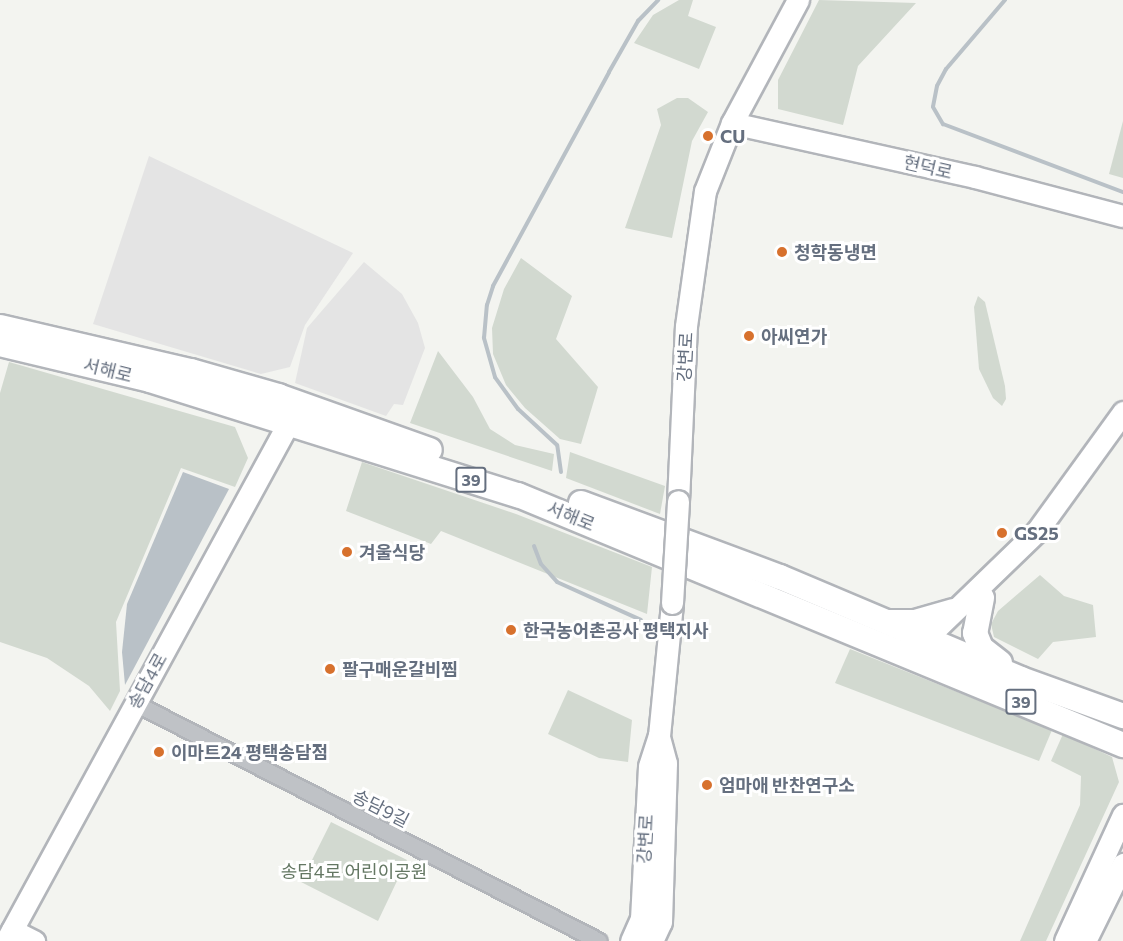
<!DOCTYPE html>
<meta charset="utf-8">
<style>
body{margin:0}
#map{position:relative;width:1123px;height:941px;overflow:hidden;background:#f3f4f0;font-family:Commissioner,"Noto Sans KR",sans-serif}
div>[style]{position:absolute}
.built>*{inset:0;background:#e4e4e4}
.green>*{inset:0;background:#d2d9d0}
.water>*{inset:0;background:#b9c1c7}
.stream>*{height:4px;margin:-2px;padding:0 2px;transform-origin:2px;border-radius:2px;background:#b9c1c7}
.roads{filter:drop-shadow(2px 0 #b2b5ba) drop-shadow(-2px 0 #b2b5ba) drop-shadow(0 2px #b2b5ba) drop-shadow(0 -2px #b2b5ba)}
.street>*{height:15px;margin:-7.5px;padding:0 7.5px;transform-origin:7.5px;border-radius:7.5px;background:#bfc2c6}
.secondary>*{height:21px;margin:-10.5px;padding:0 10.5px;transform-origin:10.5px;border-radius:10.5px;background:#fff}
.primary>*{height:24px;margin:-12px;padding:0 12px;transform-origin:12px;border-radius:12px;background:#fff}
.bridges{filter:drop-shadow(2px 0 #b2b5ba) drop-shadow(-2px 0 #b2b5ba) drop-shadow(0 2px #b2b5ba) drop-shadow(0 -2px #b2b5ba)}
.secondary-bridge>*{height:21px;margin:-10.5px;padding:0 10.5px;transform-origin:10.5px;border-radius:10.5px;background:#fff}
.dots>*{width:16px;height:16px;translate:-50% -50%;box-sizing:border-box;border:3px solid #fff;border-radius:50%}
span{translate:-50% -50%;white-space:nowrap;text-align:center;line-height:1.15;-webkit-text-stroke:6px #fff;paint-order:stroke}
.shield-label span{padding:2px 4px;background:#fff;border:2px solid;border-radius:4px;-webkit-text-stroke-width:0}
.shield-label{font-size:16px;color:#656f7f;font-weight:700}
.poi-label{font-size:18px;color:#656f7f;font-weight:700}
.left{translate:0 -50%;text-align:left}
.street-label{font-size:18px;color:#656f7f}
.park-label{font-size:18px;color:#647763}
</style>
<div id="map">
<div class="built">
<i style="clip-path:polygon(149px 156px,353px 253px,305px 325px,290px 367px,261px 374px,93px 324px)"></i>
<i style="clip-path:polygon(364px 262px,402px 294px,418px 323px,425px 348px,403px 405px,394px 404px,386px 416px,295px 383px,307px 328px)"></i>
</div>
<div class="green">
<i style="clip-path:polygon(679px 0,693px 0,688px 16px,716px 27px,699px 69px,634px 43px,653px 15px)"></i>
<i style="clip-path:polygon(819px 0,916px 3px,858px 66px,843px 125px,778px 109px,778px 80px)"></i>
<i style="clip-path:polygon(677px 98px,688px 98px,708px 112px,692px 141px,672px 238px,625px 228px,661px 125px,657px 109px)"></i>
<i style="clip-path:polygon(1123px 121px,1123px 178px,1109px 174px)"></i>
<i style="clip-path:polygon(521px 258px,572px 296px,556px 339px,598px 387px,581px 444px,560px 439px,525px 408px,506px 385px,493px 354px,492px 328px,504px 289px)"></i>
<i style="clip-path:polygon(978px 296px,985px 302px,1005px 386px,1006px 399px,1002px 406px,993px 398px,979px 369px,974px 307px)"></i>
<i style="clip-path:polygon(438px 351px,473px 397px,490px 429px,515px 445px,554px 454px,552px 471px,410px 423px)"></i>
<i style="clip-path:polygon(9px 362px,235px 427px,248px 458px,235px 487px,181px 468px,116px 622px,120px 691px,110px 711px,89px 686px,47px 658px,0 642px,0 393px)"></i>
<i style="clip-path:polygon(570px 452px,665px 486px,660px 514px,566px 478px)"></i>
<i style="clip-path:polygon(362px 462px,516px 514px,652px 567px,647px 614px,441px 531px,431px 544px,346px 511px)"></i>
<i style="clip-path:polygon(1040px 575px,1064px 596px,1093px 605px,1096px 637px,1053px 642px,1038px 659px,994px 637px,991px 624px,998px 611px)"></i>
<i style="clip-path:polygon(850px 649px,1052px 730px,1039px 761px,835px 683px)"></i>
<i style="clip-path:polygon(568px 690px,632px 720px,628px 762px,599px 758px,548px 734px)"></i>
<i style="clip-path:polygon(1063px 734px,1112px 757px,1119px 782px,1046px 941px,1020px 941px,1080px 805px,1081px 776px,1051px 761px)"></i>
<i style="clip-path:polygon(331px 822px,407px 860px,378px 921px,301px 882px)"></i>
</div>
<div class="water">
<i style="clip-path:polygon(183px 472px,229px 489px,125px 685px,122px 652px,127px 604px)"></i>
</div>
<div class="stream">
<i style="left:1005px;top:0;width:91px;rotate:130.5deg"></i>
<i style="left:946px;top:69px;width:19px;rotate:118deg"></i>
<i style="left:937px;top:86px;width:21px;rotate:101deg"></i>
<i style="left:933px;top:107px;width:20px;rotate:60deg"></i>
<i style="left:943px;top:124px;width:192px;rotate:20.7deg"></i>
<i style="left:561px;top:472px;width:27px;rotate:-98deg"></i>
<i style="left:557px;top:445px;width:53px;rotate:-137.3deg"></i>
<i style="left:518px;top:409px;width:39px;rotate:-126deg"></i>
<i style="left:495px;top:377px;width:41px;rotate:-105.8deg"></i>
<i style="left:484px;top:338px;width:33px;rotate:-85deg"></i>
<i style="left:487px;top:305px;width:20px;rotate:-72deg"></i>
<i style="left:493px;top:286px;width:243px;rotate:-61.5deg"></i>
<i style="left:609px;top:72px;width:59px;rotate:-60.4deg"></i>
<i style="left:638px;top:21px;width:29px;rotate:-46deg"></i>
<i style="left:534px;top:546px;width:19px;rotate:69deg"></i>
<i style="left:541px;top:564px;width:24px;rotate:48deg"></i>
<i style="left:557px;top:582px;width:92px;rotate:24.3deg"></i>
</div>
<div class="roads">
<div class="street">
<i style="left:135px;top:703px;width:521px;rotate:27.15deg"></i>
</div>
<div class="secondary">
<i style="left:732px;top:123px;width:249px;rotate:12.5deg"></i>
<i style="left:975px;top:177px;width:153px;rotate:14.8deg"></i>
<i style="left:678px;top:501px;width:175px;rotate:-87.4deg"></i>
<i style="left:686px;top:326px;width:136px;rotate:-82deg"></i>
<i style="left:705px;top:191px;width:73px;rotate:-68.3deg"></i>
<i style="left:732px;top:123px;width:140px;rotate:-61.8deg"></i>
<i style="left:886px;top:620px;width:28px"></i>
<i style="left:914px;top:620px;width:40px;rotate:-16deg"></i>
<i style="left:915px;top:649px;width:170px;rotate:-44deg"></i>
<i style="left:1037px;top:531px;width:147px;rotate:-54.1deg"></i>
<i style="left:12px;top:930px;width:25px;rotate:27deg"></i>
<i style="left:6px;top:941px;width:591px;rotate:-61.4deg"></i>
<i style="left:631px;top:941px;width:24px;rotate:-66deg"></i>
<i style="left:641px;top:919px;width:153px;rotate:-87deg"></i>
<i style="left:649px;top:766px;width:32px;rotate:-72deg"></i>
<i style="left:659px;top:736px;width:134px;rotate:-84.4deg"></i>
<i style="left:652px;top:941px;width:21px;rotate:-65deg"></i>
<i style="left:661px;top:922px;width:159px;rotate:-88.2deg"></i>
<i style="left:666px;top:763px;width:28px;rotate:-105deg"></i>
<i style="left:1065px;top:941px;width:139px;rotate:-65.3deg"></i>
<i style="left:1085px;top:941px;width:86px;rotate:-63.7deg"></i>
</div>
<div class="primary">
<i style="left:0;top:327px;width:196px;rotate:13deg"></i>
<i style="left:191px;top:371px;width:91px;rotate:16deg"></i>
<i style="left:278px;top:396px;width:161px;rotate:19.6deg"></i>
<i style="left:0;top:344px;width:154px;rotate:13.5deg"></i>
<i style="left:150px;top:380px;width:386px;rotate:17.4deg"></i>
<i style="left:518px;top:495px;width:655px;rotate:22.45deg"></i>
<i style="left:581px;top:503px;width:212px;rotate:20.4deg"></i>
<i style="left:780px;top:577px;width:262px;rotate:22.9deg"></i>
<i style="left:1021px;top:679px;width:109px;rotate:19.9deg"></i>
<i style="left:982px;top:598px;width:36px;rotate:101deg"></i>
<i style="left:975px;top:633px;width:16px;rotate:68deg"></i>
<i style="left:981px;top:648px;width:24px;rotate:38deg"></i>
</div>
</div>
<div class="bridges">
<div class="secondary-bridge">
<i style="left:672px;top:603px;width:102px;rotate:-86.6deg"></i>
</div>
</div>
<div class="dots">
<i style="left:708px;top:136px;background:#d7712d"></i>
<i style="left:782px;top:252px;background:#d7712d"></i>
<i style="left:749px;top:336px;background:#d7712d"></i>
<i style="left:1002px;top:533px;background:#d7712d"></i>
<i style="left:347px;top:552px;background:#d7712d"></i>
<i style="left:511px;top:630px;background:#d7712d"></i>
<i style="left:330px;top:669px;background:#d7712d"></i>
<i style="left:159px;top:752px;background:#d7712d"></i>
<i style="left:707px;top:785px;background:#d7712d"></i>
</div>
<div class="shield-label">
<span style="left:471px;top:480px">39</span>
<span style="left:1021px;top:702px">39</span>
</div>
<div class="poi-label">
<span class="left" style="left:720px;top:136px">CU</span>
<span class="left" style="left:794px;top:252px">청학동냉면</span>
<span class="left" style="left:761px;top:336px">아씨연가</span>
<span class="left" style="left:1014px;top:533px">GS25</span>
<span class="left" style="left:359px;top:552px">겨울식당</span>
<span class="left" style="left:523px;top:630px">한국농어촌공사 평택지사</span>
<span class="left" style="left:342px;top:669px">팔구매운갈비찜</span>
<span class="left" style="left:171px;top:752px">이마트24 평택송담점</span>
<span class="left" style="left:719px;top:785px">엄마애 반찬연구소</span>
</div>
<div class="street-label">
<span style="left:928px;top:167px;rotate:13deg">현덕로</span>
<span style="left:685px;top:357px;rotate:-87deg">강변로</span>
<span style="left:108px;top:370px;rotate:14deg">서해로</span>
<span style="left:571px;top:516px;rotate:22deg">서해로</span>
<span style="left:147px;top:681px;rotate:-61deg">송담4로</span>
<span style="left:381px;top:808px;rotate:27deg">송담9길</span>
<span style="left:645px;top:839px;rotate:-87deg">강변로</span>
</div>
<div class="park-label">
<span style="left:354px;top:871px">송담4로 어린이공원</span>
</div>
</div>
